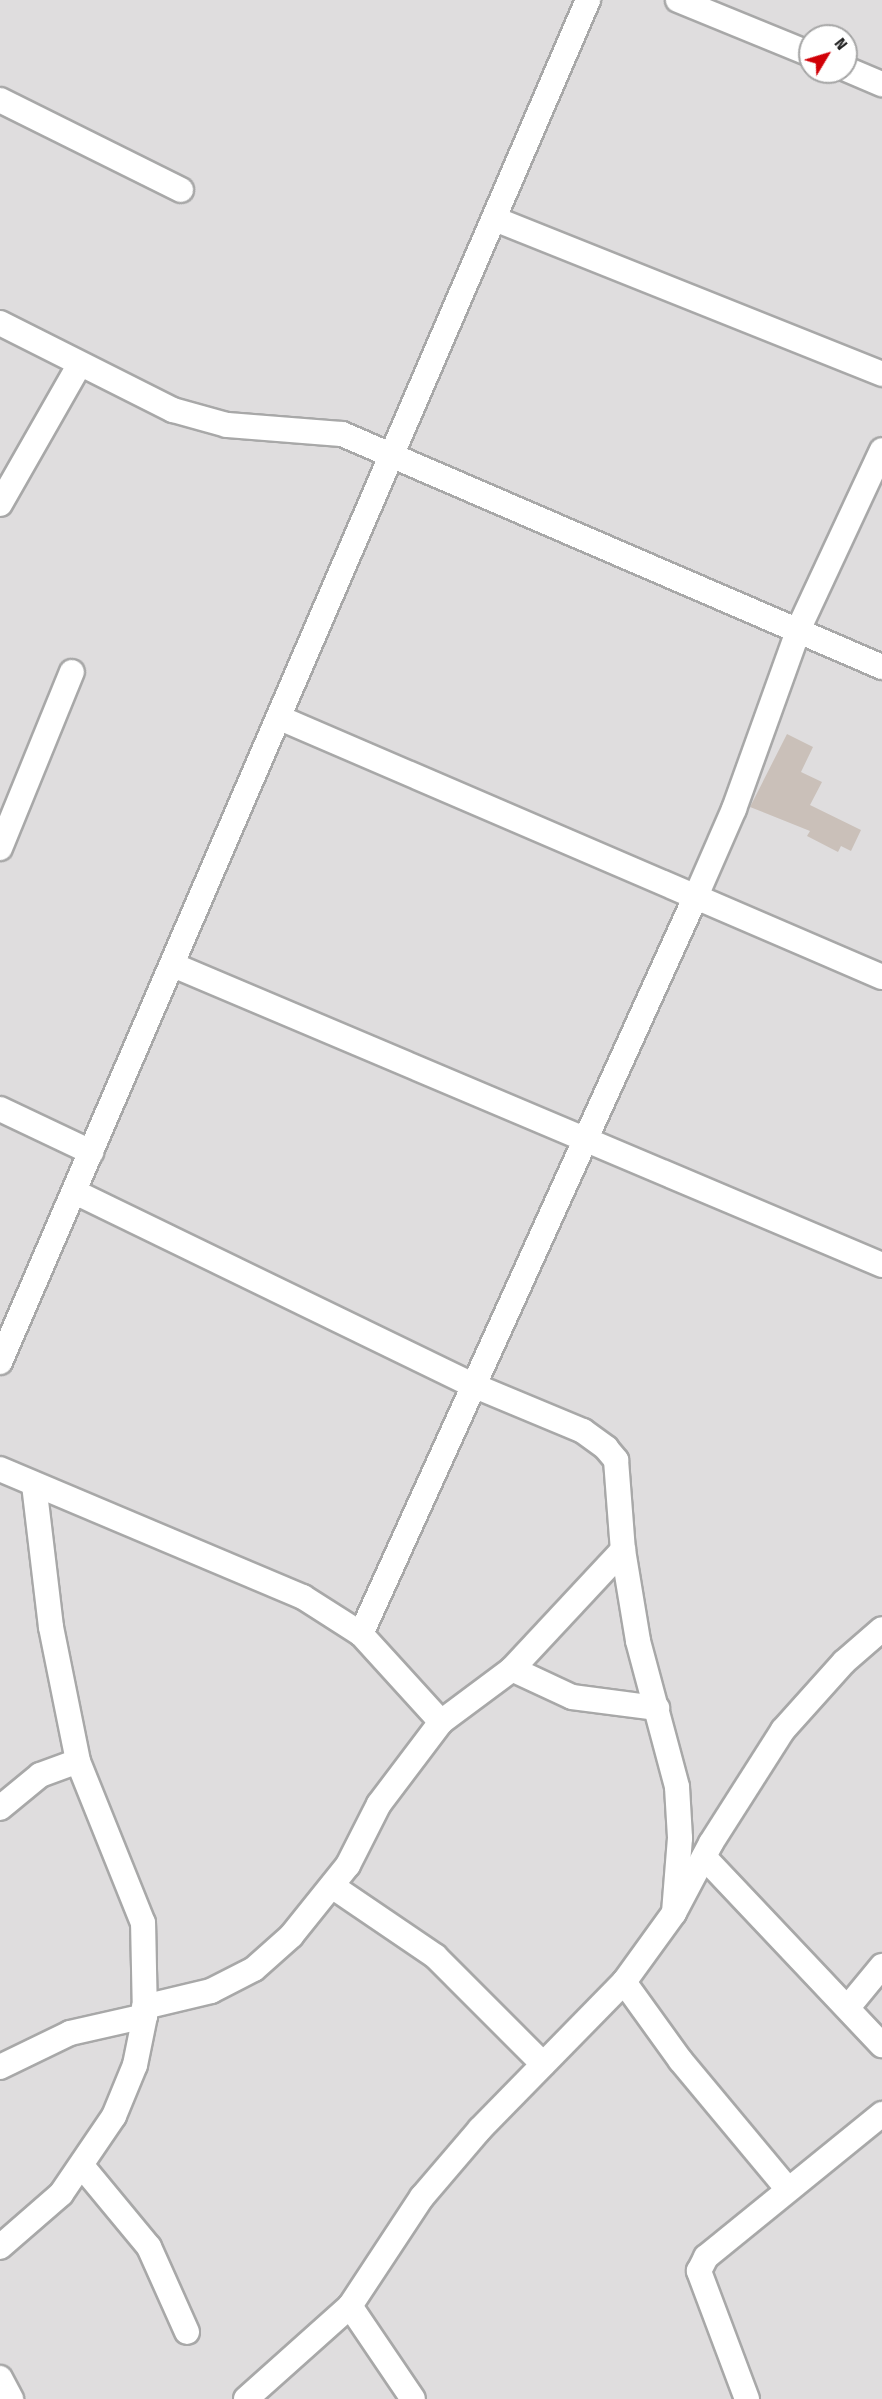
<!DOCTYPE html>
<style>
body{margin:0}
#map{position:relative;width:882px;height:2399px;overflow:hidden;background:#f2eee6;font-family:"Fira Sans Condensed",sans-serif}
div>[style]{position:absolute}
.residential>*{inset:0;background:#dfddde}
.building>*{inset:0;background:#cac0b9}
.roads{filter:drop-shadow(2px 0 #a8a8a8) drop-shadow(-2px 0 #a8a8a8) drop-shadow(0 2px #a8a8a8) drop-shadow(0 -2px #a8a8a8)}
.minor>*{height:24px;margin:-12px;padding:0 12px;transform-origin:12px;border-radius:12px;background:#fff}
span{translate:-50% -50%;white-space:nowrap;text-align:center;line-height:1.15;-webkit-text-stroke:4.5px #fff;paint-order:stroke}
.north{position:absolute;left:798px;top:24px;width:60px;height:60px;box-sizing:border-box;background:#fff;border:2px solid #a6a6a6;border-radius:50%;rotate:52deg;font-size:16px;font-weight:700;line-height:24px;text-align:center;color:#212121}
.north::after{content:'';display:block;margin:auto;width:21px;height:27px;background:#d10007;clip-path:polygon(50% 0,100% 100%,50% 72%,0 100%)}
</style>
<div id="map">
<div class="residential">
<i style="clip-path:polygon(evenodd,0 0,882px 0,882px 2399px,0 2399px,0 0,810px 36px,846px 36px,846px 72px,810px 72px,810px 36px)"></i>
</div>
<div class="building">
<i style="clip-path:polygon(787px 734px,813px 747px,801px 772px,822px 782px,810px 805px,861px 830px,851px 851px,841px 846px,838px 852px,807px 836px,810px 831px,750px 807px)"></i>
</div>
<div class="roads">
<div class="minor">
<i style="left:678px;top:0;width:143px;rotate:22.2deg"></i>
<i style="left:846px;top:69px;width:39px;rotate:23deg"></i>
<i style="left:0;top:100px;width:202px;rotate:26.4deg"></i>
<i style="left:495px;top:219px;width:417px;rotate:21.8deg"></i>
<i style="left:0;top:323px;width:194px;rotate:26.7deg"></i>
<i style="left:173px;top:410px;width:56px;rotate:15.5deg"></i>
<i style="left:227px;top:425px;width:115px;rotate:4.5deg"></i>
<i style="left:342px;top:434px;width:588px;rotate:23.34deg"></i>
<i style="left:0;top:504px;width:161px;rotate:-60.3deg"></i>
<i style="left:280px;top:718px;width:655px;rotate:23.28deg"></i>
<i style="left:0;top:848px;width:190px;rotate:-67.8deg"></i>
<i style="left:173px;top:965px;width:770px;rotate:22.93deg"></i>
<i style="left:0;top:1109px;width:101px;rotate:25.3deg"></i>
<i style="left:75px;top:1192px;width:445px;rotate:25.9deg"></i>
<i style="left:475px;top:1386px;width:117px;rotate:22.6deg"></i>
<i style="left:583px;top:1431px;width:29px;rotate:36deg"></i>
<i style="left:606px;top:1448px;width:16px;rotate:50deg"></i>
<i style="left:616px;top:1460px;width:90px;rotate:85.6deg"></i>
<i style="left:623px;top:1550px;width:92px;rotate:80.6deg"></i>
<i style="left:638px;top:1641px;width:151px;rotate:75deg"></i>
<i style="left:677px;top:1787px;width:51px;rotate:86.6deg"></i>
<i style="left:680px;top:1838px;width:75px;rotate:94.6deg"></i>
<i style="left:0;top:1362px;width:1484px;rotate:-66.65deg"></i>
<i style="left:0;top:1469px;width:329px;rotate:22.9deg"></i>
<i style="left:303px;top:1597px;width:69px;rotate:32.5deg"></i>
<i style="left:361px;top:1634px;width:119px;rotate:47.7deg"></i>
<i style="left:361px;top:1634px;width:810px;rotate:-65.59deg"></i>
<i style="left:696px;top:896px;width:95px;rotate:-66.4deg"></i>
<i style="left:734px;top:809px;width:192px;rotate:-70.2deg"></i>
<i style="left:799px;top:628px;width:196px;rotate:-65deg"></i>
<i style="left:512px;top:1669px;width:66px;rotate:25deg"></i>
<i style="left:572px;top:1697px;width:86px;rotate:7.4deg"></i>
<i style="left:0;top:1808px;width:52px;rotate:-39.5deg"></i>
<i style="left:40px;top:1775px;width:40px;rotate:-20.2deg"></i>
<i style="left:704px;top:1857px;width:259px;rotate:46.6deg"></i>
<i style="left:332px;top:1886px;width:125px;rotate:34.2deg"></i>
<i style="left:435px;top:1956px;width:153px;rotate:45deg"></i>
<i style="left:624px;top:1982px;width:97px;rotate:54.2deg"></i>
<i style="left:681px;top:2061px;width:165px;rotate:50.2deg"></i>
<i style="left:849px;top:2006px;width:52px;rotate:-50.5deg"></i>
<i style="left:144px;top:2007px;width:69px;rotate:-13.4deg"></i>
<i style="left:211px;top:1991px;width:48px;rotate:-27.1deg"></i>
<i style="left:254px;top:1969px;width:50px;rotate:-41.7deg"></i>
<i style="left:291px;top:1936px;width:91px;rotate:-51.2deg"></i>
<i style="left:348px;top:1865px;width:68px;rotate:-63.1deg"></i>
<i style="left:379px;top:1804px;width:103px;rotate:-52.9deg"></i>
<i style="left:441px;top:1722px;width:89px;rotate:-36.7deg"></i>
<i style="left:512px;top:1669px;width:163px;rotate:-47deg"></i>
<i style="left:0;top:2067px;width:78px;rotate:-25.9deg"></i>
<i style="left:70px;top:2033px;width:77px;rotate:-12.8deg"></i>
<i style="left:82px;top:2166px;width:105px;rotate:50.4deg"></i>
<i style="left:149px;top:2247px;width:93px;rotate:65.9deg"></i>
<i style="left:0;top:2247px;width:81px;rotate:-41deg"></i>
<i style="left:61px;top:2194px;width:94px;rotate:-55.8deg"></i>
<i style="left:114px;top:2116px;width:55px;rotate:-67.6deg"></i>
<i style="left:135px;top:2065px;width:50px;rotate:-78.5deg"></i>
<i style="left:145px;top:2016px;width:93px;rotate:-91.2deg"></i>
<i style="left:143px;top:1923px;width:175px;rotate:-111.9deg"></i>
<i style="left:78px;top:1761px;width:137px;rotate:-101.4deg"></i>
<i style="left:51px;top:1627px;width:144px;rotate:-96.8deg"></i>
<i style="left:350px;top:2306px;width:112px;rotate:55.9deg"></i>
<i style="left:0;top:2378px;width:24px;rotate:62deg"></i>
<i style="left:246px;top:2399px;width:140px;rotate:-41.8deg"></i>
<i style="left:350px;top:2306px;width:131px;rotate:-56.6deg"></i>
<i style="left:422px;top:2197px;width:89px;rotate:-49.5deg"></i>
<i style="left:480px;top:2129px;width:206px;rotate:-45.6deg"></i>
<i style="left:624px;top:1982px;width:85px;rotate:-54.1deg"></i>
<i style="left:674px;top:1913px;width:79px;rotate:-62.1deg"></i>
<i style="left:711px;top:1843px;width:134px;rotate:-57.5deg"></i>
<i style="left:783px;top:1730px;width:91px;rotate:-48.1deg"></i>
<i style="left:844px;top:1662px;width:50px;rotate:-41deg"></i>
<i style="left:747px;top:2399px;width:137px;rotate:-110.6deg"></i>
<i style="left:699px;top:2271px;width:16px;rotate:-63deg"></i>
<i style="left:706px;top:2257px;width:227px;rotate:-39.1deg"></i>
</div>
</div>
<div class="north">N</div>
</div>
